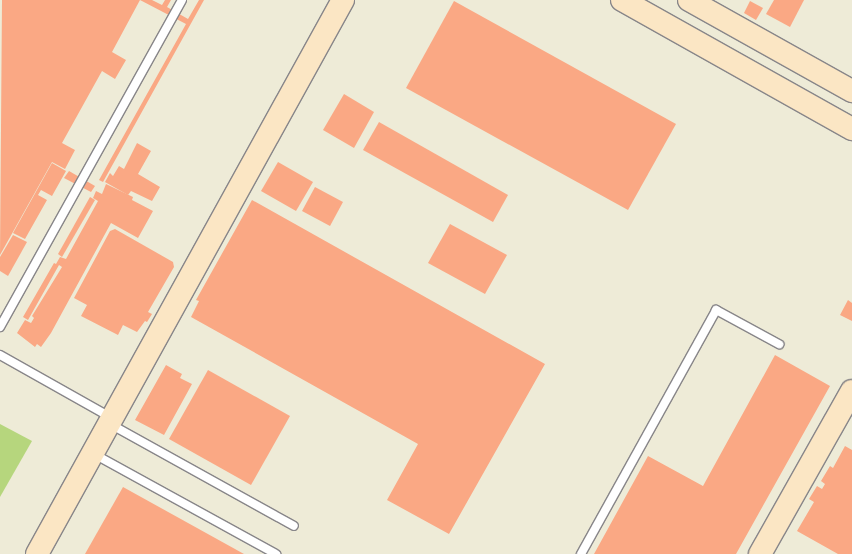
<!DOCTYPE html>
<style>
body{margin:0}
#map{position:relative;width:852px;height:554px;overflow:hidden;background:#eeebd7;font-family:"Gochi Hand",sans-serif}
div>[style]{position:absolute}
.green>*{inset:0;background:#b6d67d}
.building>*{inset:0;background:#faa884}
.roads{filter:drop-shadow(1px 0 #888689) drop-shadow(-1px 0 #888689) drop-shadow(0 1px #888689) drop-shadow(0 -1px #888689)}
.lane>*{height:8px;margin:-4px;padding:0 4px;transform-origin:4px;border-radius:4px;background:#fff}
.secondary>*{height:22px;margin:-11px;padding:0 11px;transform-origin:11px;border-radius:11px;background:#fbe6c4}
span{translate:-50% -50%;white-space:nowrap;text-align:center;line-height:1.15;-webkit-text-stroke:3px #f6f6f2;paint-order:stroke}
</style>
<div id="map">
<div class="green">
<i style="clip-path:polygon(0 424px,32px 441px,0 497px)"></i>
</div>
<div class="building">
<i style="clip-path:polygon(2px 0,140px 0,112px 52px,126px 60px,115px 79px,102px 71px,62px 143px,75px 150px,65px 169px,52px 162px,0 255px)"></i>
<i style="clip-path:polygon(140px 0,152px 0,162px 5px,165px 0,171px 0,167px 7px,188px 19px,199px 0,204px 0,103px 182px,99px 180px,186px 24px)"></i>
<i style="clip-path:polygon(774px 0,804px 0,790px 27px,766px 14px)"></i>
<i style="clip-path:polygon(454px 1px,676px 124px,628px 210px,406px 88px)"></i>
<i style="clip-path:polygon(750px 1px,763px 8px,756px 20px,744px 13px)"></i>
<i style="clip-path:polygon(344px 94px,374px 112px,354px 148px,323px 130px)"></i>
<i style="clip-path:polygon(379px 122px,508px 195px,493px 222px,363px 150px)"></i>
<i style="clip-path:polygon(137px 143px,151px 151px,138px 174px,160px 187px,152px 201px,131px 191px,128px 195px,105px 182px,110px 173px,113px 176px,119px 166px,124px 169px)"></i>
<i style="clip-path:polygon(278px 162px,313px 182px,296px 211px,261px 191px)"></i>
<i style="clip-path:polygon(52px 163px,66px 171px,52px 196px,41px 190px,38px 195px,47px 200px,25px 239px,13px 233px)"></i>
<i style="clip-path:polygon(69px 171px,95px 186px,91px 192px,64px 178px)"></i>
<i style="clip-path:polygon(106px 184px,133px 197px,132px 200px,153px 211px,138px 238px,111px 223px,51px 333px,41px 347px,37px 344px,35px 347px,17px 333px,25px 320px,31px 323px,34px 318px,32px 316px,62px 267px,59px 265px,28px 320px,23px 317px,54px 263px,56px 264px,60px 257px,66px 259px,98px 201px,93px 198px,96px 191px,102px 194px)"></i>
<i style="clip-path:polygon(315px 187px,343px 202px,330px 226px,302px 211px)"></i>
<i style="clip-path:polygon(90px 197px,95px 200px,62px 257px,58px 254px)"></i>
<i style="clip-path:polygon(252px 200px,545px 364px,449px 534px,387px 500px,418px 444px,191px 317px,199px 301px,196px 300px)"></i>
<i style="clip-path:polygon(450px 224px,507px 255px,485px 294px,428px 263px)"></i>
<i style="clip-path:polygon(115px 229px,173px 262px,174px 267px,148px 312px,152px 314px,147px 322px,145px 321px,137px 332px,123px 325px,118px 335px,81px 316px,87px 305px,74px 298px,110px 231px)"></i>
<i style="clip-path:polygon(13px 235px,27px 242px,8px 276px,0 271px,0 257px)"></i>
<i style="clip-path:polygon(848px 300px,852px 303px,852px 321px,840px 315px)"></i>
<i style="clip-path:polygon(775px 355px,830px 386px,736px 554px,594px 554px,648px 456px,703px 486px)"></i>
<i style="clip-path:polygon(166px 365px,182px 374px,180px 378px,192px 384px,164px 435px,135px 420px)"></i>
<i style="clip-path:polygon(208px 370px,290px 416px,251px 485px,169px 439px)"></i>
<i style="clip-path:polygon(845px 446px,852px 450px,852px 554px,838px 554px,797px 531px,814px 502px,809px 499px,817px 486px,822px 489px,825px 484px,821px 481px,830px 466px,833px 468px)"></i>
<i style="clip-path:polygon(123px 487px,244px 554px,85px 554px)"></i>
</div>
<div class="roads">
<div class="lane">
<i style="left:0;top:327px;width:374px;rotate:-60.9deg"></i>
<i style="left:0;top:355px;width:129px;rotate:29.4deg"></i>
<i style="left:110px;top:424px;width:210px;rotate:29deg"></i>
<i style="left:94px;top:454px;width:208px;rotate:28.8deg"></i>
<i style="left:581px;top:554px;width:279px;rotate:-61deg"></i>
<i style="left:716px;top:310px;width:72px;rotate:28.4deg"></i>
</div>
<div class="secondary">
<i style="left:622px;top:0;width:264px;rotate:29.3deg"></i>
<i style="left:689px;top:0;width:187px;rotate:29.2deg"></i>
<i style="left:37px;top:554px;width:633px;rotate:-61.09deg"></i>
<i style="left:760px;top:554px;width:187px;rotate:-60.6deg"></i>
</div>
</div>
</div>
